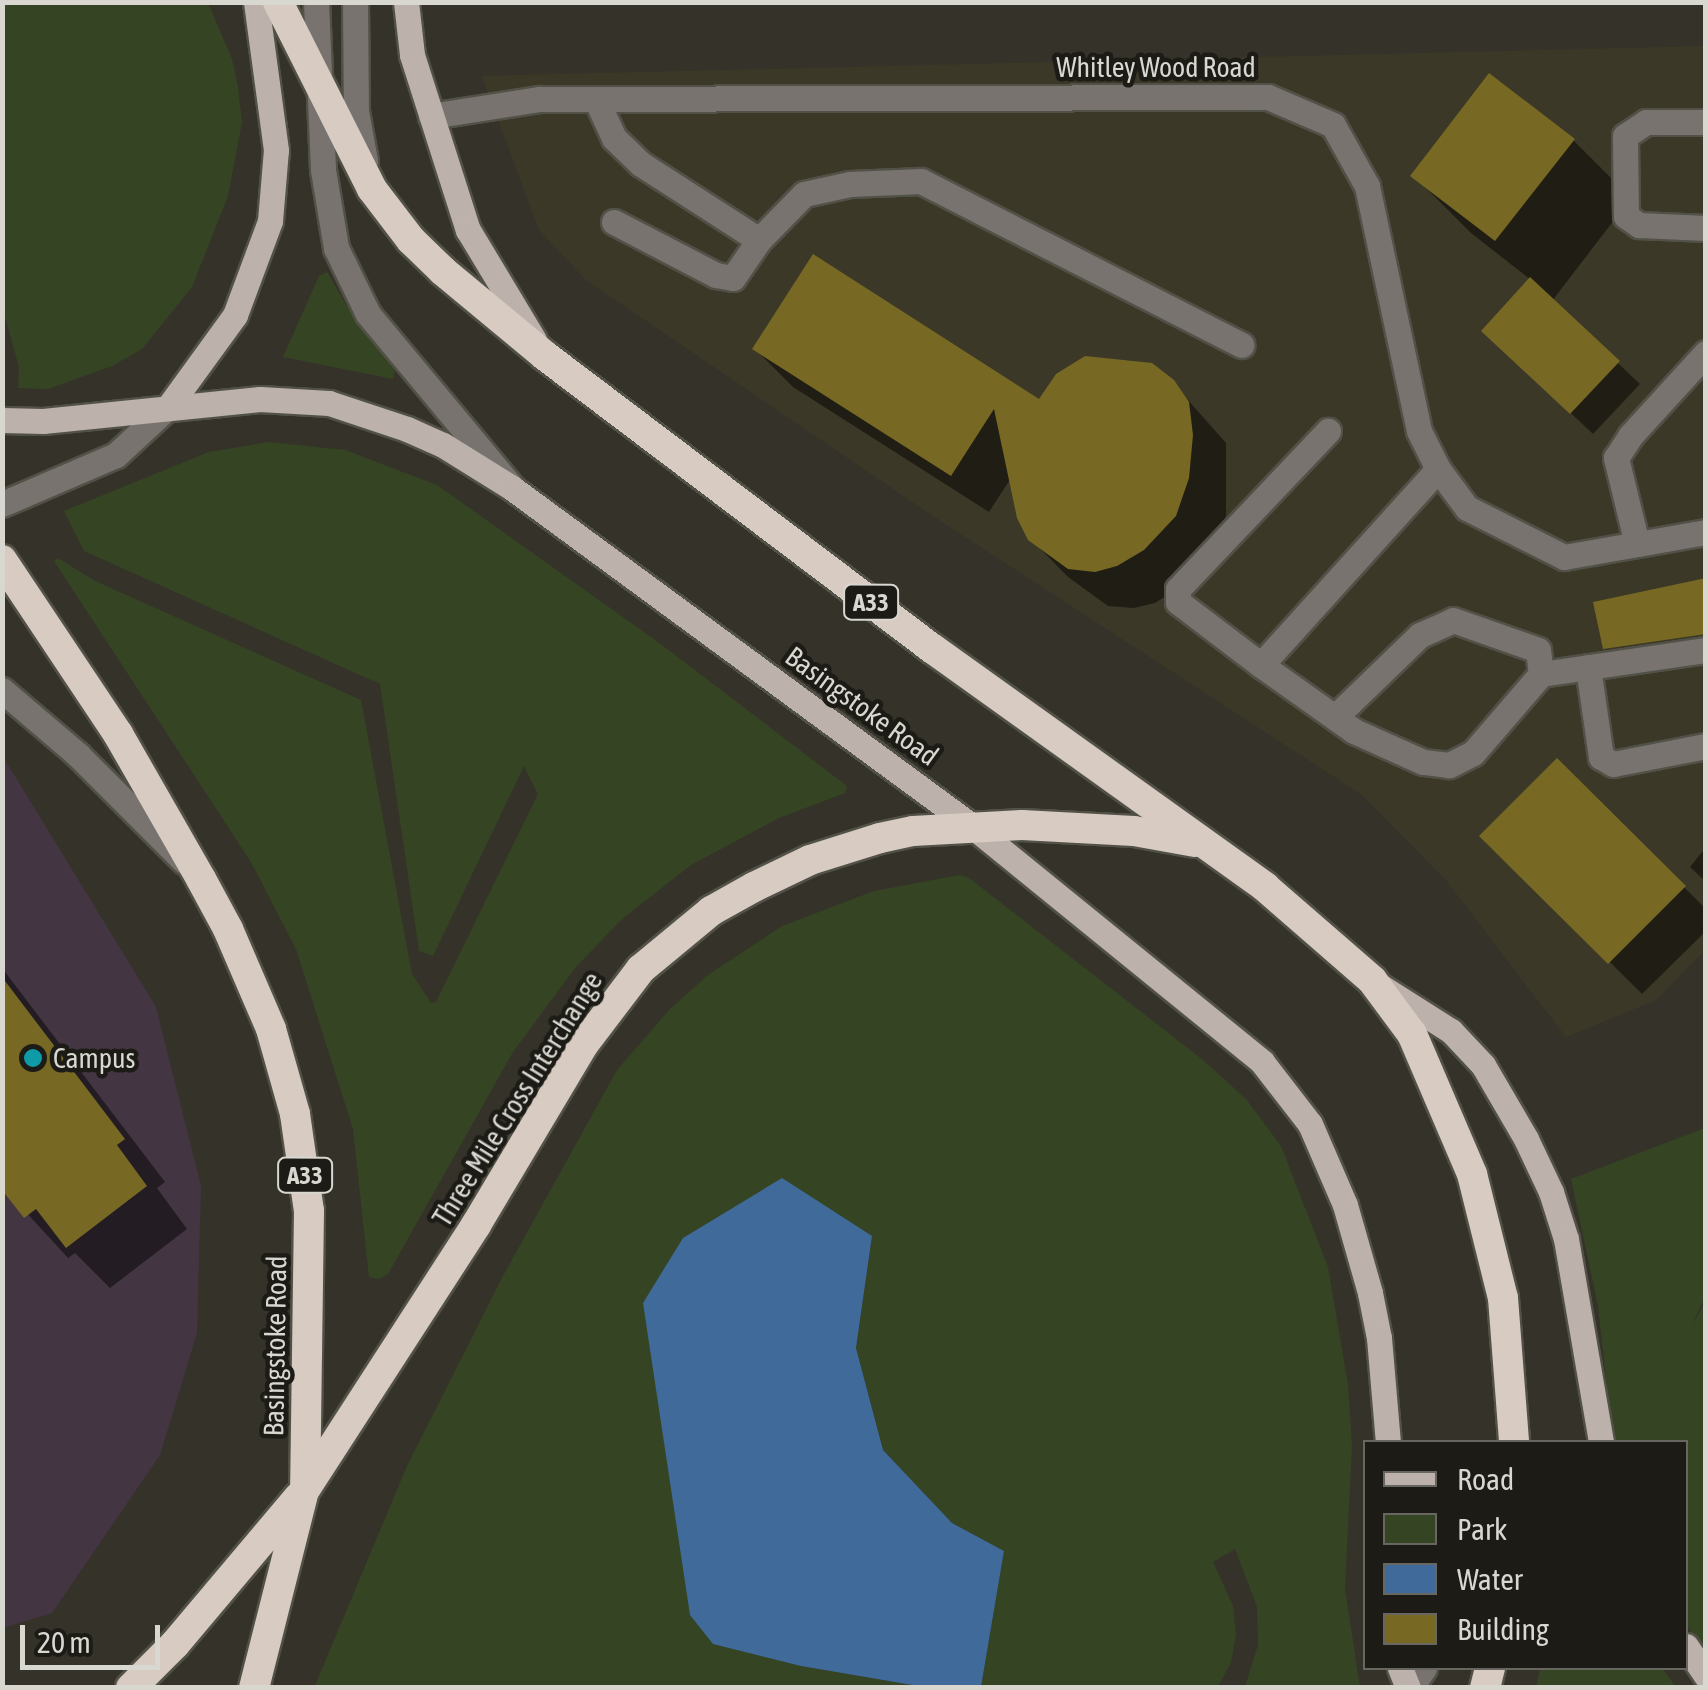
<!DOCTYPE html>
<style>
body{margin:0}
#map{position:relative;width:1708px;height:1690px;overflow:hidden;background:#353329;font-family:"Asap Condensed",sans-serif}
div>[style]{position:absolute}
.commercial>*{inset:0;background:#443542}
.built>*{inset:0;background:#3c3827}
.green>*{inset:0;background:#354422}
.water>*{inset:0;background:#406a9a}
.shadow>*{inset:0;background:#0007}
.building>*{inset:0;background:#776923}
.roads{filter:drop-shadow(2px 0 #525147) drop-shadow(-2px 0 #525147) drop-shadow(0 2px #525147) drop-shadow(0 -2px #525147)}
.minor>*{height:25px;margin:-12.5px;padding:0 12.5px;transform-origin:12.5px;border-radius:12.5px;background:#78736f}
.major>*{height:25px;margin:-12.5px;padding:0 12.5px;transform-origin:12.5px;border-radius:12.5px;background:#bcb2ab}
.highway>*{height:30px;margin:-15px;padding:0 15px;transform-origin:15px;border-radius:15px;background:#d7cbc2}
.dots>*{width:28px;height:28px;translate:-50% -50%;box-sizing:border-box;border:5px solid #1c1b16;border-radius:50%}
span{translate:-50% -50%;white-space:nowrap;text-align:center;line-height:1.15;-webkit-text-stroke:9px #1c1b16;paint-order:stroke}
.shield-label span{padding:2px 8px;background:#1c1b16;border:2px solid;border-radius:8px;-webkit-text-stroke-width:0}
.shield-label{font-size:25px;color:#d8d7d0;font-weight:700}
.street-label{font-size:28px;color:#d8d7d0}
.poi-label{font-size:28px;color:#d8d7d0}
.left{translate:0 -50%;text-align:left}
.frame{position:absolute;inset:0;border:5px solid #d8d7d0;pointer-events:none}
.legend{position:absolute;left:1363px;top:1440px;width:325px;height:230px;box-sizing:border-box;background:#1c1b16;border:2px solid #676660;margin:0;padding:12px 18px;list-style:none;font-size:30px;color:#d8d7d0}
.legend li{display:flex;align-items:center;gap:20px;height:50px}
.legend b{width:50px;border:2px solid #676660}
.scale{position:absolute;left:20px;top:1625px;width:140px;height:45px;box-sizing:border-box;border:5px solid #d8d7d0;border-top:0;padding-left:12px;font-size:30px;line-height:35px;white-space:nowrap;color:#d8d7d0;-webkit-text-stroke:8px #1c1b16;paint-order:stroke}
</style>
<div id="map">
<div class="commercial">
<i style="clip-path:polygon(2px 755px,156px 1007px,201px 1186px,197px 1333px,160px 1455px,52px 1613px,3px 1628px)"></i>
</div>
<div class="built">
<i style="clip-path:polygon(1705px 46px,1705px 950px,1656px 1000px,1566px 1037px,1445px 879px,1362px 795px,933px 516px,586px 280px,539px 230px,482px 76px)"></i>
</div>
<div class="green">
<i style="clip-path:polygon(3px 2px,208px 3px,232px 59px,238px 87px,242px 122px,228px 196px,192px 287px,142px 349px,112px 366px,48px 389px,18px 388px,19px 367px,3px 310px)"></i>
<i style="clip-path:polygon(327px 272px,356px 321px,395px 371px,393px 379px,283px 357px,319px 276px)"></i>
<i style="clip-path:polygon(269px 442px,345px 450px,437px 485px,658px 642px,847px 786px,845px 793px,779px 818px,691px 865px,622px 919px,575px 968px,513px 1052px,388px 1274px,379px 1279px,369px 1277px,353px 1129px,296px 949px,251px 862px,54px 561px,58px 558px,95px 581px,361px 700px,412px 974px,431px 1003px,436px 1002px,538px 794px,524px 766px,433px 956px,419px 951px,380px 684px,84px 551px,64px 511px,209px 452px)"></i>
<i style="clip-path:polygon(960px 875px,969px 878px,1203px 1060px,1246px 1099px,1281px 1146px,1328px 1267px,1348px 1385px,1352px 1445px,1345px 1589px,1360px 1687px,1245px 1687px,1258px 1645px,1257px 1607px,1235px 1549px,1213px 1562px,1233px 1606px,1236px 1635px,1231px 1662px,1218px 1687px,981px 1687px,1004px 1551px,952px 1523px,883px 1450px,856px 1348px,872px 1236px,801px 1666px,924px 1687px,314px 1688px,407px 1466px,503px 1276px,617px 1070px,670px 1009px,708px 975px,782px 926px,874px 891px)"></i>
<i style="clip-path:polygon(1705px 1128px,1705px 1296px,1692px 1325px,1705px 1303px,1705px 1654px,1686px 1624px,1686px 1442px,1613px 1442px,1598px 1306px,1571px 1179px)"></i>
<i style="clip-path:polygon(1540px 1668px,1662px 1668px,1676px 1687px,1536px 1687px)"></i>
</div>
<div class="water">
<i style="clip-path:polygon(782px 1178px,872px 1236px,856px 1348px,883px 1450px,952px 1523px,1004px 1551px,981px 1687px,924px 1687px,801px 1666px,713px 1644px,690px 1615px,643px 1303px,683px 1238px)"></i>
</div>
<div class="shadow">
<i style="clip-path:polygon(1573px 140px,1631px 198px,1552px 301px,1640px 384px,1593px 434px,1506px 352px,1531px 280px,1471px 233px,1413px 175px)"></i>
<i style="clip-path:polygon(755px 349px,1040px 402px,1172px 382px,1226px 443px,1226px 516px,1213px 554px,1181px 587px,1155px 603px,1134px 608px,1108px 606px,1068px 577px,1030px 538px,1011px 478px,989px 512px,793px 387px)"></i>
<i style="clip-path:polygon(1557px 761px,1706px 909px,1706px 931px,1642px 994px,1483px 836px)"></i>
<i style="clip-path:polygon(1706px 847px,1706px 882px,1690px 867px)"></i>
<i style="clip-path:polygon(2px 968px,165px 1182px,157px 1188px,187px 1229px,110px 1288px,75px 1253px,68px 1258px,2px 1186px)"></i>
</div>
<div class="building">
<i style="clip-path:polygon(1489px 73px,1575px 139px,1495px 241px,1410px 176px)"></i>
<i style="clip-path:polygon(813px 254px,1039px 399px,1056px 374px,1085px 356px,1152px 363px,1174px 380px,1189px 402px,1193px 435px,1189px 478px,1176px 516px,1144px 550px,1117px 566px,1095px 572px,1068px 569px,1028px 540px,1017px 518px,994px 409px,951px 476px,752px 349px)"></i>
<i style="clip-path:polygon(1530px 277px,1620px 361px,1570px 414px,1481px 331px)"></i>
<i style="clip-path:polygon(1706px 578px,1706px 634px,1603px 649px,1593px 602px)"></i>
<i style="clip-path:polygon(1557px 758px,1686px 886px,1608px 964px,1479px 836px)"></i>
<i style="clip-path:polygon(2px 977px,125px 1139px,117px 1145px,147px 1186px,66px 1248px,36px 1209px,24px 1218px,2px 1190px)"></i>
</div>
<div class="roads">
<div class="minor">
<i style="left:316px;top:2px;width:168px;rotate:87.6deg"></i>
<i style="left:323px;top:170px;width:79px;rotate:80.5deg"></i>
<i style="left:336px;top:248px;width:73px;rotate:64.1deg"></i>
<i style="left:368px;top:314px;width:221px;rotate:50.3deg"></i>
<i style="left:355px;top:2px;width:109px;rotate:89.5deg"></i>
<i style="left:356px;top:111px;width:51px;rotate:79.8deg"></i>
<i style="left:596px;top:99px;width:43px;rotate:65.2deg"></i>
<i style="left:614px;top:138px;width:37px;rotate:44deg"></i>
<i style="left:641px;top:164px;width:140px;rotate:32.8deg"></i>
<i style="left:431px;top:116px;width:109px;rotate:-8.9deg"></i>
<i style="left:539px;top:99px;width:729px;rotate:-0.16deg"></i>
<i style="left:1268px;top:97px;width:71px;rotate:23.3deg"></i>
<i style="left:1333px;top:125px;width:70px;rotate:60.9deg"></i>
<i style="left:1367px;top:186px;width:250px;rotate:78deg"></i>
<i style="left:1419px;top:431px;width:42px;rotate:63.4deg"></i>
<i style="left:1438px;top:469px;width:49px;rotate:53.4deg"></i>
<i style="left:1467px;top:508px;width:109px;rotate:26.8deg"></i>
<i style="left:1564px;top:557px;width:144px;rotate:-10deg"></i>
<i style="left:1706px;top:122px;width:60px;rotate:180deg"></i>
<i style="left:1646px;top:122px;width:25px;rotate:146deg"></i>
<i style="left:1625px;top:136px;width:80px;rotate:89.3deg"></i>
<i style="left:1626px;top:216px;width:16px;rotate:35deg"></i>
<i style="left:1639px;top:225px;width:67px;rotate:2.6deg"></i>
<i style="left:614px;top:222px;width:115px;rotate:27.5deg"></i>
<i style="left:716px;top:275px;width:17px;rotate:10deg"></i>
<i style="left:733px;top:278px;width:46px;rotate:-55.6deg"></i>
<i style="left:759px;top:240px;width:64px;rotate:-45.6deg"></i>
<i style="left:804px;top:194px;width:47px;rotate:-12.3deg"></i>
<i style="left:850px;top:184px;width:71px;rotate:-2.4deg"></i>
<i style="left:921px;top:181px;width:360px;rotate:27.1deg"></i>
<i style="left:2px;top:504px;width:124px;rotate:-23.3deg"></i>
<i style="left:116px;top:455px;width:72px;rotate:-42.8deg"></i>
<i style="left:1637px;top:544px;width:89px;rotate:-103.7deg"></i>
<i style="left:1616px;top:458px;width:27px;rotate:-57deg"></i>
<i style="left:1631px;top:435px;width:111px;rotate:-47.6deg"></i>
<i style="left:1261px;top:665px;width:104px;rotate:-142.8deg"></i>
<i style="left:1178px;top:602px;width:13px;rotate:-90deg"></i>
<i style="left:1178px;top:589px;width:218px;rotate:-46.5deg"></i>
<i style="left:1588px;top:667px;width:91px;rotate:81.8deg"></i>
<i style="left:1601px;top:757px;width:14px;rotate:30deg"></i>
<i style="left:1613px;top:764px;width:95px;rotate:-11deg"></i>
<i style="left:1541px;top:674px;width:167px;rotate:-8.3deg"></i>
<i style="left:2px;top:690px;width:100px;rotate:40.5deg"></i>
<i style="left:78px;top:755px;width:150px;rotate:45deg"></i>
<i style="left:1335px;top:717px;width:118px;rotate:-44deg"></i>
<i style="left:1420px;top:635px;width:36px;rotate:-24deg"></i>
<i style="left:1453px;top:620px;width:90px;rotate:19.4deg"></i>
<i style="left:1538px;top:650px;width:24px;rotate:83deg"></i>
<i style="left:1541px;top:674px;width:104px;rotate:130.7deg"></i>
<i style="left:1473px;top:753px;width:27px;rotate:153deg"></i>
<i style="left:1449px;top:765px;width:26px;rotate:-173deg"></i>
<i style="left:1423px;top:762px;width:76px;rotate:-155.8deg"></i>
<i style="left:1354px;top:731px;width:114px;rotate:-144.6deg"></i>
<i style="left:1261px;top:665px;width:264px;rotate:-47.9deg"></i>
<i style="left:1410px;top:1688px;width:24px;rotate:-55deg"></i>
</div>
<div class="major">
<i style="left:406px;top:2px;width:53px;rotate:83.5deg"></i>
<i style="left:412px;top:55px;width:184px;rotate:72.3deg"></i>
<i style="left:468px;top:230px;width:128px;rotate:59deg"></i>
<i style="left:169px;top:406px;width:112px;rotate:-54deg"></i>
<i style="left:235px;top:315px;width:100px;rotate:-69.6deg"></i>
<i style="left:270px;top:221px;width:71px;rotate:-85.2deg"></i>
<i style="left:276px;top:150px;width:149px;rotate:-97.7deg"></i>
<i style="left:2px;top:420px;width:41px;rotate:1.4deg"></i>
<i style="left:43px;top:421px;width:218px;rotate:-5.8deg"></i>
<i style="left:260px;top:399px;width:69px;rotate:3.3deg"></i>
<i style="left:329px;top:403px;width:82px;rotate:18.4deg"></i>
<i style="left:407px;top:429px;width:39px;rotate:24deg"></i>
<i style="left:443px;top:445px;width:81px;rotate:31.9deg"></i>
<i style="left:512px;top:488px;width:571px;rotate:36.31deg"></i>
<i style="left:972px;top:826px;width:374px;rotate:39.1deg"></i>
<i style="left:1262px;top:1062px;width:78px;rotate:52.3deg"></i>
<i style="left:1310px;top:1124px;width:88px;rotate:66.6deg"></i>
<i style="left:1345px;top:1205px;width:91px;rotate:74.1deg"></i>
<i style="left:1370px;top:1293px;width:46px;rotate:78.7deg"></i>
<i style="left:1379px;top:1338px;width:104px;rotate:85.1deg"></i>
<i style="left:1380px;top:986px;width:84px;rotate:32.4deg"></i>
<i style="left:1451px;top:1031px;width:47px;rotate:46.7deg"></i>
<i style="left:1483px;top:1065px;width:86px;rotate:59.8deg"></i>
<i style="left:1526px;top:1139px;width:59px;rotate:64.7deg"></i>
<i style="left:1551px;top:1192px;width:49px;rotate:72.3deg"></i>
<i style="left:1566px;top:1239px;width:206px;rotate:80.2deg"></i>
<i style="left:1686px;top:1646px;width:36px;rotate:56deg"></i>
<i style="left:1400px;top:1668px;width:22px;rotate:68deg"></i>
</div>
<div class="highway">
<i style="left:278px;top:2px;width:209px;rotate:63.3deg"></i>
<i style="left:372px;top:189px;width:64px;rotate:52.6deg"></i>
<i style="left:411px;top:240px;width:45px;rotate:44.1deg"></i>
<i style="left:443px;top:271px;width:131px;rotate:39.7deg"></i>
<i style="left:544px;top:355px;width:488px;rotate:37.1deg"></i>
<i style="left:933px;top:649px;width:408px;rotate:35.6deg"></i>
<i style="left:1265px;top:887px;width:142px;rotate:41deg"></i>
<i style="left:1372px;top:980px;width:67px;rotate:53.5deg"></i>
<i style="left:1412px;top:1034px;width:152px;rotate:66.8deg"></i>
<i style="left:1472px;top:1174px;width:128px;rotate:76deg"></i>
<i style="left:1503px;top:1298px;width:144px;rotate:85.6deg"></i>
<i style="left:2px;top:560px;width:209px;rotate:56.3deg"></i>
<i style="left:118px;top:734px;width:167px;rotate:60.2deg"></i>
<i style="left:201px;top:879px;width:57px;rotate:61.6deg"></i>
<i style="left:228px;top:929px;width:109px;rotate:66.7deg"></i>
<i style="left:271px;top:1029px;width:88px;rotate:74.2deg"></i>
<i style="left:295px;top:1114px;width:98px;rotate:81.8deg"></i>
<i style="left:309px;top:1211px;width:277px;rotate:90.8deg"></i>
<i style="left:131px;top:1688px;width:62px;rotate:-45deg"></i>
<i style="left:175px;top:1644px;width:192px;rotate:-49.9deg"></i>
<i style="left:254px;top:1688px;width:203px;rotate:-75.8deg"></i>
<i style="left:304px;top:1491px;width:317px;rotate:-57.1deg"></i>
<i style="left:476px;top:1225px;width:211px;rotate:-59.2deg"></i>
<i style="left:584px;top:1044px;width:94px;rotate:-52.8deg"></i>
<i style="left:641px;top:969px;width:91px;rotate:-39.6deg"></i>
<i style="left:711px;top:911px;width:49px;rotate:-29.2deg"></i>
<i style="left:754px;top:887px;width:62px;rotate:-25.7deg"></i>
<i style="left:810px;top:860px;width:73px;rotate:-17.4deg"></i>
<i style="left:880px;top:838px;width:34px;rotate:-12deg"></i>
<i style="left:913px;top:831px;width:109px;rotate:-3.2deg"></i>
<i style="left:1022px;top:825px;width:112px;rotate:3.1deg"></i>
<i style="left:1134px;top:831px;width:62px;rotate:10.2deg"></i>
<i style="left:1485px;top:1688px;width:21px;rotate:-76deg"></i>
</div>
</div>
<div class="dots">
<i style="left:33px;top:1058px;background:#0f9aa8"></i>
</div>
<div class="shield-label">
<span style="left:871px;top:602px">A33</span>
<span style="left:305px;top:1175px">A33</span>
</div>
<div class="street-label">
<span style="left:1156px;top:67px">Whitley Wood Road</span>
<span style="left:862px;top:706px;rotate:36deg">Basingstoke Road</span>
<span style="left:517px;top:1099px;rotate:-58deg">Three Mile Cross Interchange</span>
<span style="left:275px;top:1346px;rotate:-89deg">Basingstoke Road</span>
</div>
<div class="poi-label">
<span class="left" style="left:53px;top:1058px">Campus</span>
</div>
<div class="frame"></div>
<ul class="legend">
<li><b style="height:12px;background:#bcb2ab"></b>Road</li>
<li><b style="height:28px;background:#354422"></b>Park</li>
<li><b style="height:28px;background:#406a9a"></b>Water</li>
<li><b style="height:28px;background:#776923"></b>Building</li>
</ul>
<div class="scale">20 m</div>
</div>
